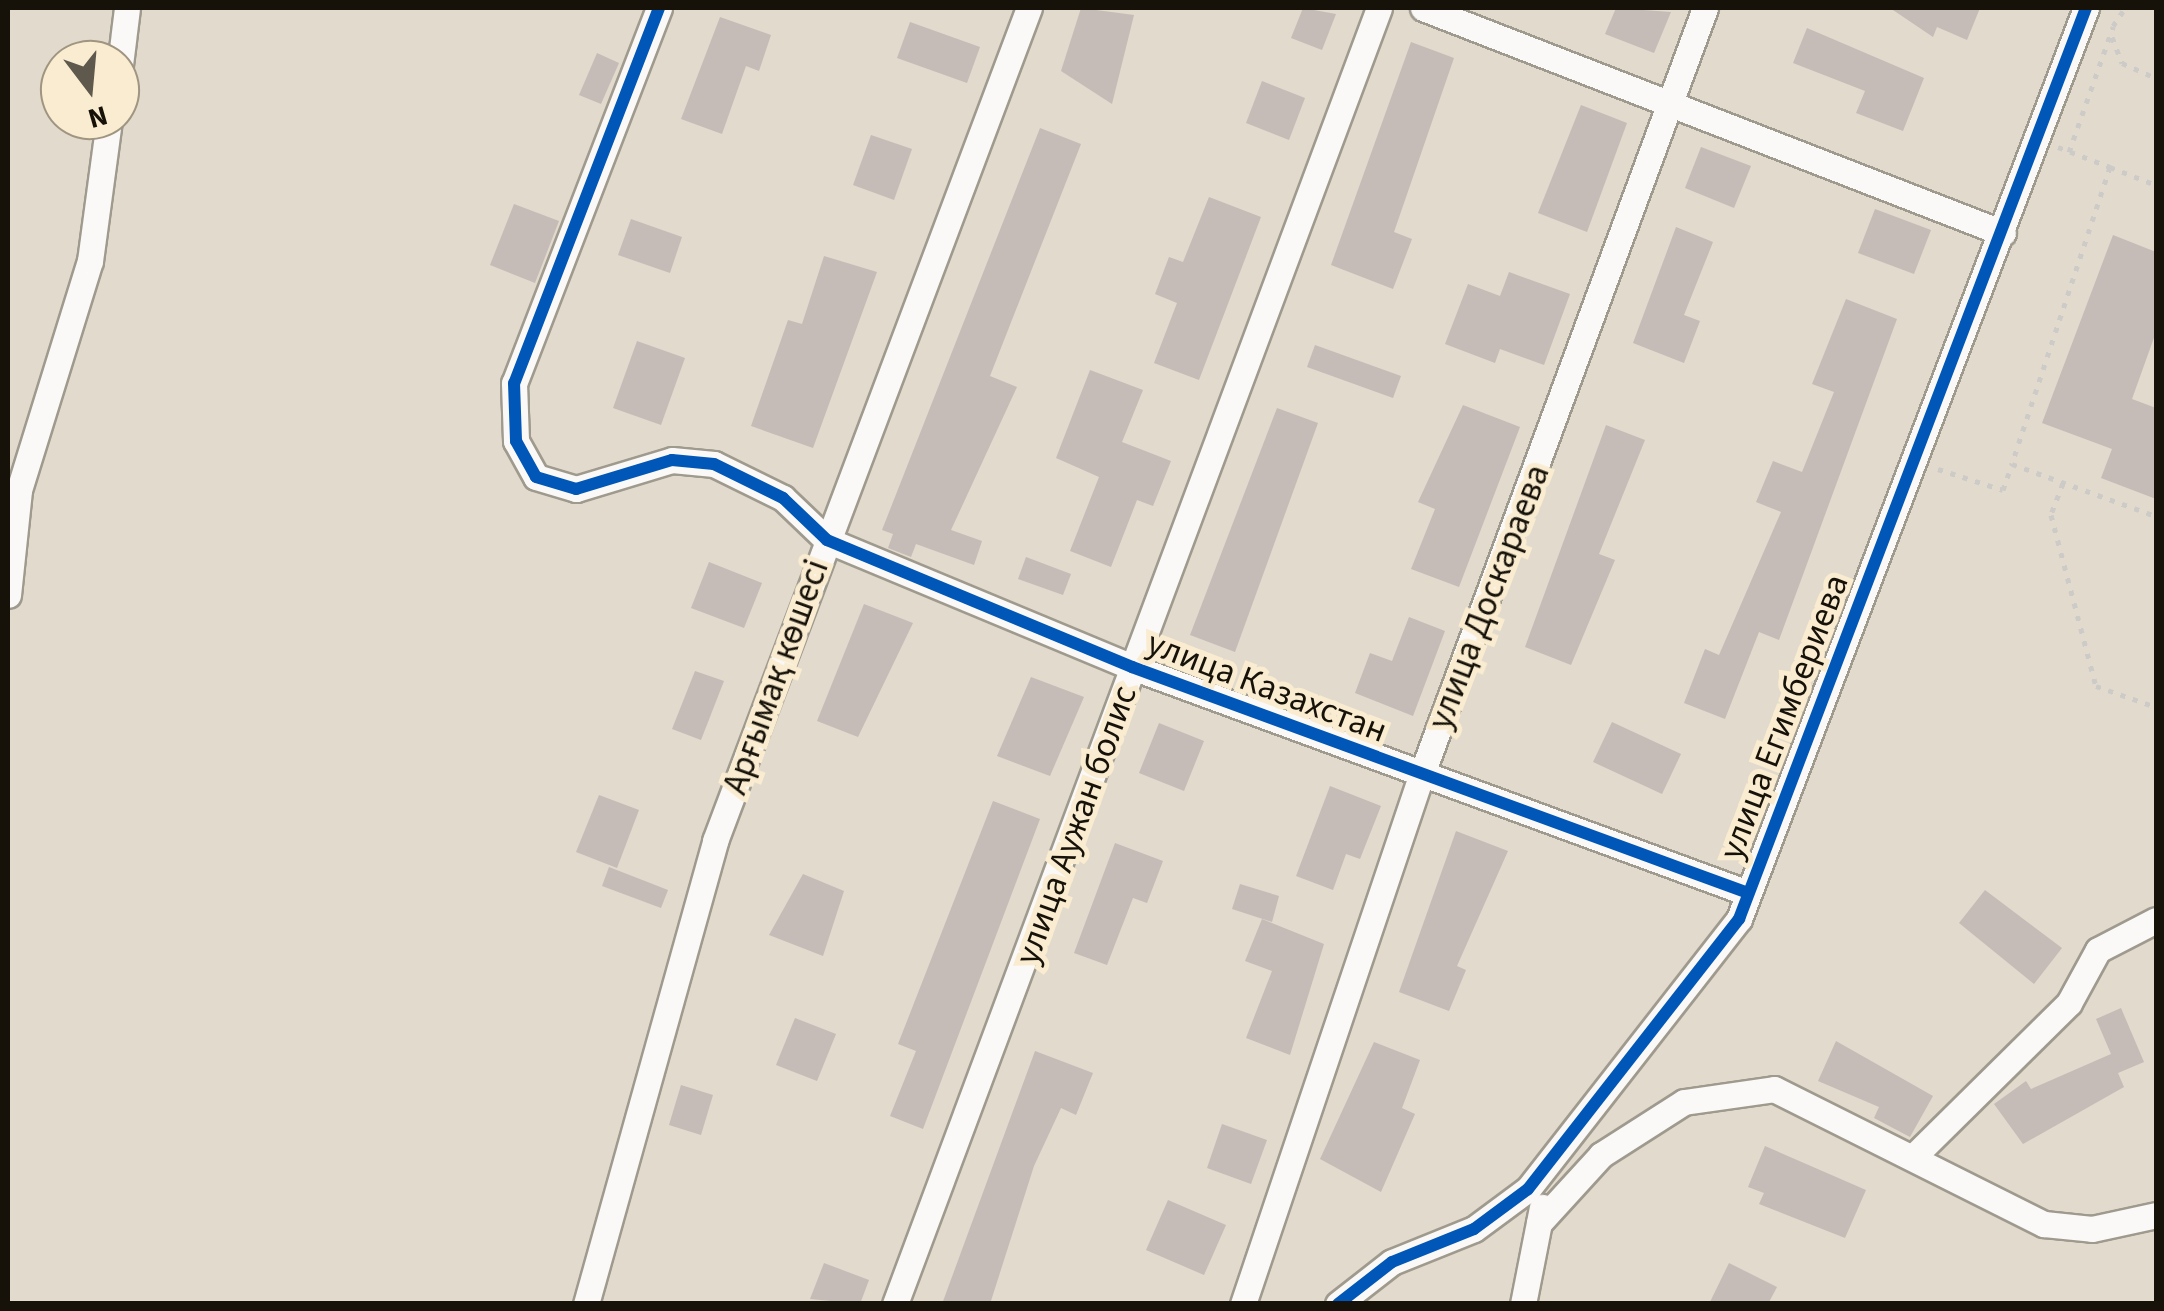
<!DOCTYPE html>
<meta charset="utf-8">
<style>
body{margin:0}
#map{position:relative;width:2164px;height:1311px;overflow:hidden;background:#e2dacc;font-family:"Source Sans 3",sans-serif}
div>[style]{position:absolute}
.building>*{inset:0;background:#c5bcb8}
.path>*{height:5px;margin-top:-2.5px;transform-origin:0;background:repeating-linear-gradient(90deg,#cdcbc7 0 5px,transparent 0 13px)}
.roads{filter:drop-shadow(2px 0 #9f9a8e) drop-shadow(-2px 0 #9f9a8e) drop-shadow(0 2px #9f9a8e) drop-shadow(0 -2px #9f9a8e)}
.minor>*{height:25px;margin:-12.5px;padding:0 12.5px;transform-origin:12.5px;border-radius:12.5px;background:#fbf9f7}
.cycleway>*{height:12px;margin:-6px;padding:0 6px;transform-origin:6px;border-radius:6px;background:#0057b8}
span{translate:-50% -50%;white-space:nowrap;text-align:center;line-height:1.15;-webkit-text-stroke:10px #f9ecd0;paint-order:stroke}
.street-label{font-size:35px;color:#171209}
.frame{position:absolute;inset:0;border:10px solid #171209;pointer-events:none}
.north{position:absolute;left:40px;top:40px;width:100px;height:100px;box-sizing:border-box;background:#f9ecd0;border:2px solid #9f9580;border-radius:50%;rotate:164deg;font-size:28px;font-weight:700;line-height:40px;text-align:center;color:#171209}
.north::after{content:'';display:block;margin:auto;width:35px;height:45px;background:#5e584d;clip-path:polygon(50% 0,100% 100%,50% 72%,0 100%)}
</style>
<div id="map">
<div class="building">
<i style="clip-path:polygon(1081px 8px,1134px 15px,1112px 104px,1061px 71px)"></i>
<i style="clip-path:polygon(1303px 8px,1336px 14px,1322px 50px,1291px 38px)"></i>
<i style="clip-path:polygon(1616px 8px,1671px 12px,1654px 53px,1605px 34px)"></i>
<i style="clip-path:polygon(1890px 8px,1980px 8px,1967px 40px,1937px 27px,1933px 37px)"></i>
<i style="clip-path:polygon(720px 17px,771px 35px,759px 71px,746px 66px,722px 134px,681px 119px)"></i>
<i style="clip-path:polygon(910px 22px,980px 47px,967px 83px,897px 58px)"></i>
<i style="clip-path:polygon(1807px 28px,1924px 78px,1903px 131px,1856px 113px,1865px 91px,1793px 63px)"></i>
<i style="clip-path:polygon(1411px 42px,1454px 58px,1394px 232px,1412px 239px,1393px 289px,1331px 265px)"></i>
<i style="clip-path:polygon(597px 53px,619px 63px,601px 104px,579px 95px)"></i>
<i style="clip-path:polygon(1262px 81px,1305px 98px,1289px 140px,1246px 123px)"></i>
<i style="clip-path:polygon(1581px 105px,1627px 123px,1587px 232px,1538px 213px)"></i>
<i style="clip-path:polygon(1040px 128px,1081px 144px,990px 376px,1017px 387px,951px 530px,982px 541px,974px 565px,916px 544px,911px 557px,888px 548px,893px 534px,882px 530px)"></i>
<i style="clip-path:polygon(871px 135px,912px 149px,894px 200px,853px 185px)"></i>
<i style="clip-path:polygon(1701px 147px,1751px 166px,1734px 208px,1685px 188px)"></i>
<i style="clip-path:polygon(1209px 197px,1261px 217px,1199px 380px,1154px 363px,1177px 303px,1155px 294px,1169px 257px,1183px 262px)"></i>
<i style="clip-path:polygon(514px 204px,559px 221px,535px 283px,490px 265px)"></i>
<i style="clip-path:polygon(1875px 209px,1931px 230px,1914px 274px,1858px 253px)"></i>
<i style="clip-path:polygon(631px 219px,682px 237px,670px 273px,618px 255px)"></i>
<i style="clip-path:polygon(1676px 227px,1713px 242px,1684px 315px,1700px 321px,1684px 363px,1633px 343px)"></i>
<i style="clip-path:polygon(2113px 235px,2156px 252px,2156px 332px,2132px 399px,2156px 408px,2156px 499px,2101px 478px,2112px 449px,2042px 423px)"></i>
<i style="clip-path:polygon(824px 256px,877px 272px,813px 448px,751px 426px,788px 320px,802px 324px)"></i>
<i style="clip-path:polygon(1509px 272px,1570px 294px,1544px 365px,1500px 349px,1495px 363px,1445px 344px,1468px 284px,1500px 296px)"></i>
<i style="clip-path:polygon(1846px 299px,1897px 319px,1779px 640px,1759px 632px,1725px 719px,1684px 703px,1705px 649px,1719px 655px,1781px 512px,1756px 502px,1773px 461px,1802px 472px,1834px 392px,1812px 384px)"></i>
<i style="clip-path:polygon(637px 341px,685px 358px,661px 425px,613px 408px)"></i>
<i style="clip-path:polygon(1315px 345px,1401px 376px,1393px 398px,1307px 367px)"></i>
<i style="clip-path:polygon(1090px 370px,1143px 390px,1122px 442px,1171px 461px,1153px 506px,1137px 500px,1111px 567px,1070px 551px,1099px 477px,1056px 458px)"></i>
<i style="clip-path:polygon(1463px 405px,1520px 427px,1459px 587px,1411px 569px,1435px 509px,1418px 502px)"></i>
<i style="clip-path:polygon(1277px 408px,1318px 423px,1235px 652px,1190px 635px)"></i>
<i style="clip-path:polygon(1606px 425px,1645px 440px,1599px 554px,1615px 560px,1571px 665px,1525px 647px)"></i>
<i style="clip-path:polygon(1026px 557px,1071px 574px,1063px 595px,1018px 579px)"></i>
<i style="clip-path:polygon(709px 562px,762px 583px,744px 628px,691px 608px)"></i>
<i style="clip-path:polygon(864px 604px,913px 623px,858px 737px,817px 721px)"></i>
<i style="clip-path:polygon(1409px 617px,1445px 631px,1413px 716px,1355px 693px,1370px 653px,1392px 661px)"></i>
<i style="clip-path:polygon(695px 671px,724px 681px,701px 740px,672px 729px)"></i>
<i style="clip-path:polygon(1031px 677px,1084px 697px,1050px 776px,997px 756px)"></i>
<i style="clip-path:polygon(1612px 722px,1681px 754px,1662px 794px,1593px 762px)"></i>
<i style="clip-path:polygon(1159px 723px,1204px 741px,1184px 791px,1139px 773px)"></i>
<i style="clip-path:polygon(1330px 786px,1381px 806px,1360px 859px,1346px 854px,1333px 890px,1296px 876px)"></i>
<i style="clip-path:polygon(599px 795px,639px 810px,617px 868px,576px 852px)"></i>
<i style="clip-path:polygon(993px 801px,1040px 819px,923px 1129px,890px 1116px,916px 1051px,898px 1044px)"></i>
<i style="clip-path:polygon(1456px 831px,1508px 851px,1457px 966px,1466px 970px,1449px 1011px,1399px 992px)"></i>
<i style="clip-path:polygon(1115px 843px,1163px 861px,1147px 903px,1133px 898px,1107px 965px,1074px 953px)"></i>
<i style="clip-path:polygon(609px 867px,668px 890px,661px 908px,602px 886px)"></i>
<i style="clip-path:polygon(803px 874px,844px 891px,823px 956px,769px 935px)"></i>
<i style="clip-path:polygon(1240px 884px,1279px 896px,1272px 922px,1232px 909px)"></i>
<i style="clip-path:polygon(1985px 890px,2062px 948px,2034px 984px,1959px 923px)"></i>
<i style="clip-path:polygon(1262px 919px,1324px 944px,1290px 1055px,1246px 1038px,1272px 971px,1245px 961px)"></i>
<i style="clip-path:polygon(2121px 1008px,2144px 1062px,2118px 1073px,2124px 1087px,2023px 1144px,1994px 1104px,2026px 1081px,2031px 1089px,2111px 1054px,2096px 1019px)"></i>
<i style="clip-path:polygon(795px 1018px,836px 1034px,817px 1081px,776px 1065px)"></i>
<i style="clip-path:polygon(1836px 1041px,1933px 1096px,1910px 1137px,1874px 1118px,1879px 1107px,1818px 1081px)"></i>
<i style="clip-path:polygon(1374px 1042px,1420px 1060px,1402px 1108px,1415px 1114px,1381px 1192px,1320px 1159px)"></i>
<i style="clip-path:polygon(1035px 1051px,1093px 1073px,1076px 1115px,1061px 1108px,1034px 1166px,990px 1304px,942px 1304px)"></i>
<i style="clip-path:polygon(681px 1085px,713px 1095px,701px 1135px,669px 1125px)"></i>
<i style="clip-path:polygon(1222px 1124px,1267px 1140px,1251px 1184px,1207px 1168px)"></i>
<i style="clip-path:polygon(1765px 1146px,1866px 1190px,1845px 1238px,1759px 1204px,1764px 1193px,1748px 1187px)"></i>
<i style="clip-path:polygon(1168px 1200px,1226px 1225px,1204px 1275px,1146px 1250px)"></i>
<i style="clip-path:polygon(824px 1263px,869px 1280px,860px 1304px,810px 1299px)"></i>
<i style="clip-path:polygon(1729px 1263px,1777px 1287px,1768px 1304px,1709px 1304px)"></i>
</div>
<div class="path">
<i style="left:2113px;top:26px;width:22px;rotate:-56deg"></i>
<i style="left:2112px;top:37px;width:28px;rotate:69deg"></i>
<i style="left:2122px;top:63px;width:37px;rotate:24deg"></i>
<i style="left:2058px;top:147px;width:56px;rotate:21deg"></i>
<i style="left:2110px;top:167px;width:313px;rotate:108.3deg"></i>
<i style="left:2012px;top:464px;width:153px;rotate:19.9deg"></i>
<i style="left:2069px;top:152px;width:133px;rotate:-70.6deg"></i>
<i style="left:2110px;top:167px;width:49px;rotate:21.4deg"></i>
<i style="left:1938px;top:469px;width:68px;rotate:17.9deg"></i>
<i style="left:2003px;top:490px;width:28px;rotate:-71deg"></i>
<i style="left:2063px;top:483px;width:34px;rotate:111deg"></i>
<i style="left:2051px;top:515px;width:177px;rotate:75.3deg"></i>
<i style="left:2096px;top:686px;width:64px;rotate:19.3deg"></i>
</div>
<div class="roads">
<div class="minor">
<i style="left:659px;top:8px;width:402px;rotate:111.1deg"></i>
<i style="left:514px;top:383px;width:58px;rotate:88deg"></i>
<i style="left:516px;top:441px;width:41px;rotate:60.9deg"></i>
<i style="left:536px;top:477px;width:42px;rotate:16.7deg"></i>
<i style="left:576px;top:489px;width:100px;rotate:-16.8deg"></i>
<i style="left:672px;top:460px;width:42px;rotate:5.4deg"></i>
<i style="left:714px;top:464px;width:77px;rotate:26.2deg"></i>
<i style="left:783px;top:498px;width:61px;rotate:43.7deg"></i>
<i style="left:827px;top:540px;width:330px;rotate:22.6deg"></i>
<i style="left:1132px;top:667px;width:656px;rotate:20.15deg"></i>
<i style="left:1423px;top:8px;width:622px;rotate:21.2deg"></i>
<i style="left:120px;top:65px;width:57px;rotate:-83deg"></i>
<i style="left:8px;top:595px;width:106px;rotate:-84deg"></i>
<i style="left:19px;top:490px;width:240px;rotate:-72.8deg"></i>
<i style="left:90px;top:261px;width:142px;rotate:-82.3deg"></i>
<i style="left:1913px;top:1157px;width:219px;rotate:-44.6deg"></i>
<i style="left:2069px;top:1003px;width:60px;rotate:-61.3deg"></i>
<i style="left:2098px;top:950px;width:65px;rotate:-27.3deg"></i>
<i style="left:1539px;top:1223px;width:92px;rotate:-47.6deg"></i>
<i style="left:1601px;top:1155px;width:98px;rotate:-32.6deg"></i>
<i style="left:1684px;top:1102px;width:91px;rotate:-8.2deg"></i>
<i style="left:1774px;top:1089px;width:302px;rotate:26.6deg"></i>
<i style="left:2044px;top:1224px;width:48px;rotate:5.9deg"></i>
<i style="left:2092px;top:1229px;width:66px;rotate:-12.3deg"></i>
<i style="left:586px;top:1304px;width:481px;rotate:-74.4deg"></i>
<i style="left:715px;top:841px;width:890px;rotate:-69.35deg"></i>
<i style="left:895px;top:1304px;width:1383px;rotate:-69.52deg"></i>
<i style="left:1243px;top:1304px;width:554px;rotate:-71.37deg"></i>
<i style="left:1420px;top:779px;width:822px;rotate:-69.71deg"></i>
<i style="left:1338px;top:1304px;width:68px;rotate:-37.9deg"></i>
<i style="left:1392px;top:1262px;width:88px;rotate:-21.9deg"></i>
<i style="left:1474px;top:1229px;width:67px;rotate:-36.5deg"></i>
<i style="left:1528px;top:1189px;width:343px;rotate:-52deg"></i>
<i style="left:1739px;top:919px;width:975px;rotate:-69.15deg"></i>
<i style="left:1523px;top:1304px;width:99px;rotate:-78.9deg"></i>
</div>
</div>
<div class="cycleway">
<i style="left:659px;top:8px;width:402px;rotate:111.1deg"></i>
<i style="left:514px;top:383px;width:58px;rotate:88deg"></i>
<i style="left:516px;top:441px;width:41px;rotate:60.9deg"></i>
<i style="left:536px;top:477px;width:42px;rotate:16.7deg"></i>
<i style="left:576px;top:489px;width:100px;rotate:-16.8deg"></i>
<i style="left:672px;top:460px;width:42px;rotate:5.4deg"></i>
<i style="left:714px;top:464px;width:77px;rotate:26.2deg"></i>
<i style="left:783px;top:498px;width:61px;rotate:43.7deg"></i>
<i style="left:827px;top:540px;width:330px;rotate:22.6deg"></i>
<i style="left:1132px;top:667px;width:656px;rotate:20.15deg"></i>
<i style="left:1338px;top:1304px;width:68px;rotate:-37.9deg"></i>
<i style="left:1392px;top:1262px;width:88px;rotate:-21.9deg"></i>
<i style="left:1474px;top:1229px;width:67px;rotate:-36.5deg"></i>
<i style="left:1528px;top:1189px;width:343px;rotate:-52deg"></i>
<i style="left:1739px;top:919px;width:975px;rotate:-69.15deg"></i>
</div>
<div class="street-label">
<span style="left:1489px;top:597px;rotate:-69deg">улица Доскараева</span>
<span style="left:776px;top:677px;rotate:-70deg">Арғымақ көшесі</span>
<span style="left:1267px;top:687px;rotate:21deg">улица Казахстан</span>
<span style="left:1784px;top:717px;rotate:-69deg">улица Егимбериева</span>
<span style="left:1076px;top:825px;rotate:-70deg">улица Аужан болис</span>
</div>
<div class="frame"></div>
<div class="north">N</div>
</div>
